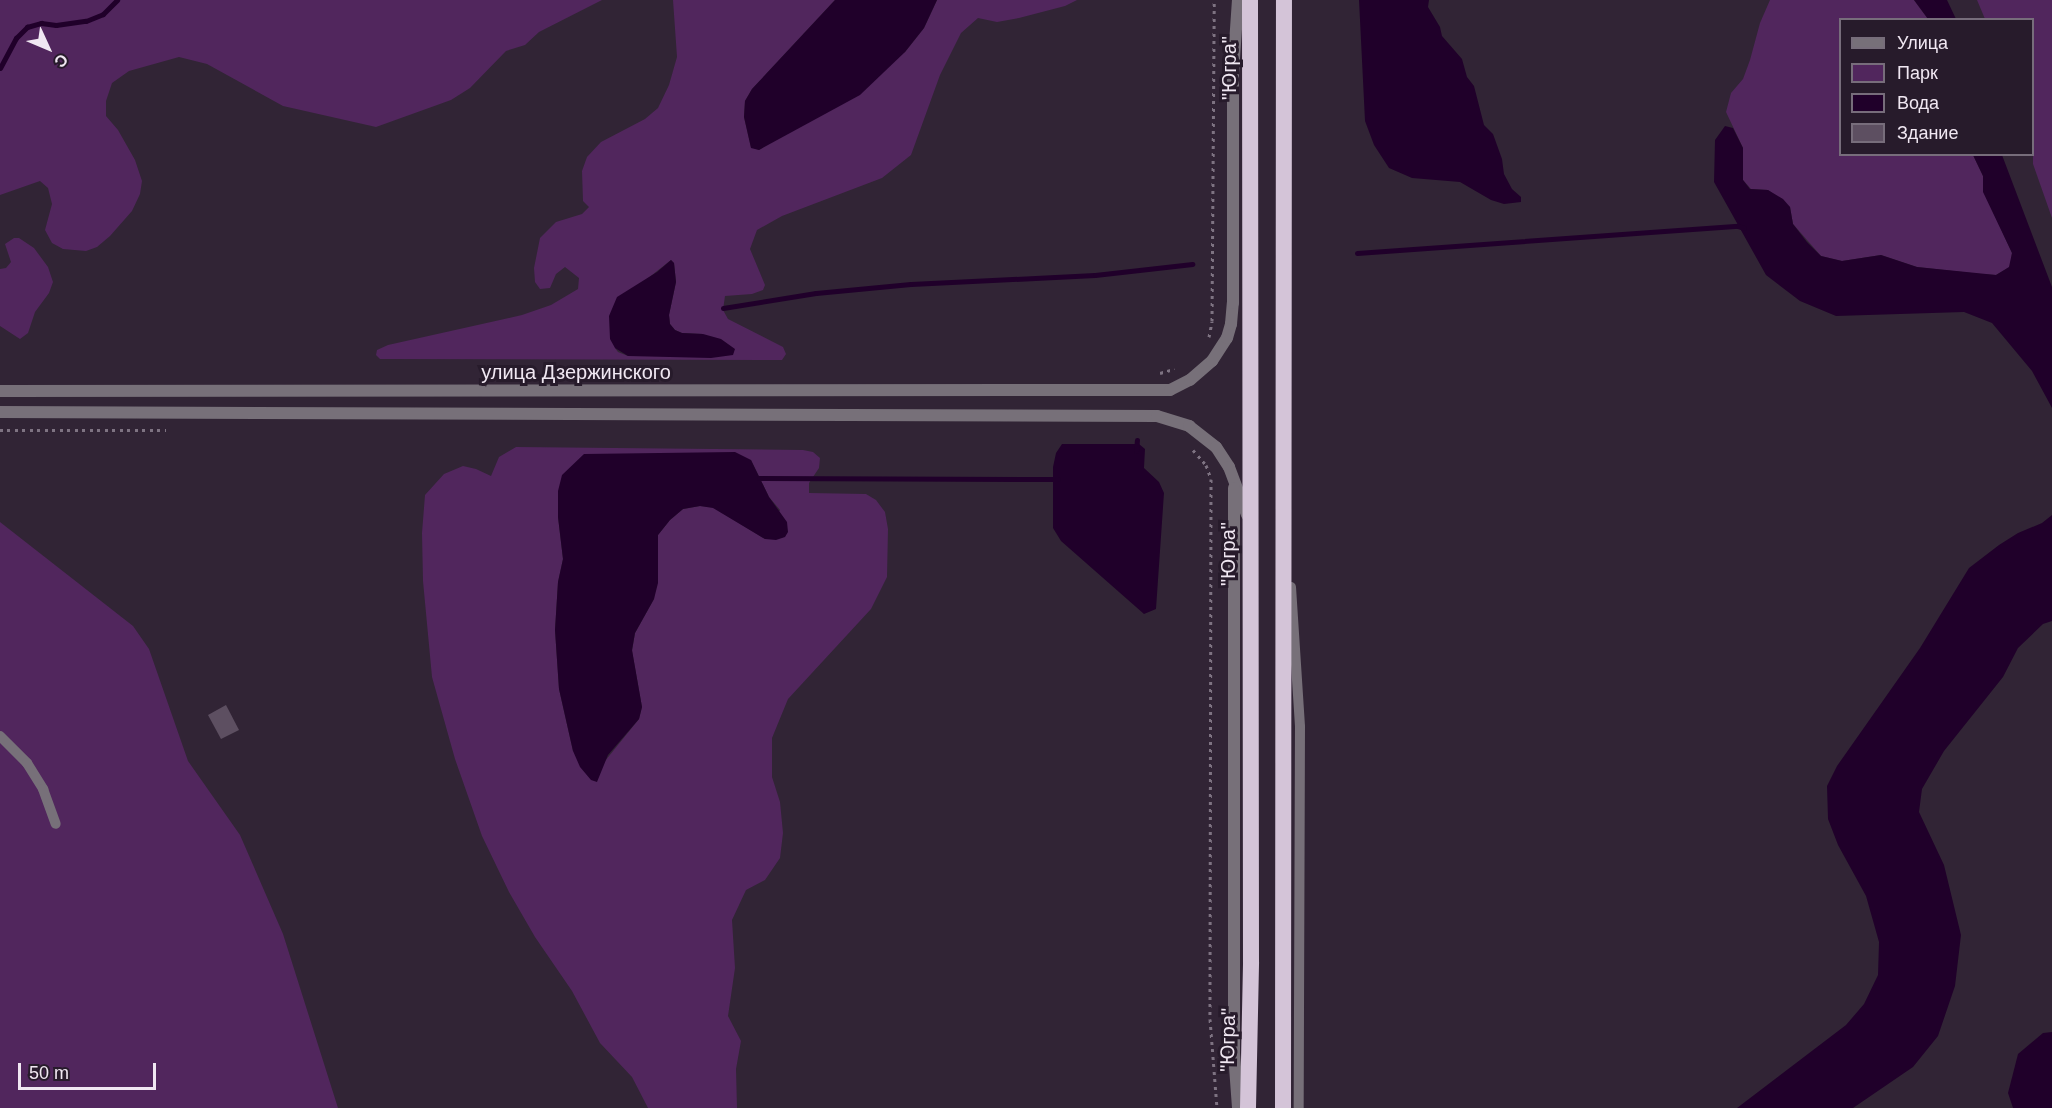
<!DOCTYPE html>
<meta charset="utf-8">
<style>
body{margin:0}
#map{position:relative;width:2052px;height:1108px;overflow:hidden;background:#312435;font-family:Arial,sans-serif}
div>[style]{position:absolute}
.green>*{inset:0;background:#51265d}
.water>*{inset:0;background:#20002a}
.stream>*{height:5px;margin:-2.5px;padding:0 2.5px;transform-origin:2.5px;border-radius:2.5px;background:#20002a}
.building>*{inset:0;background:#5d4f61}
.path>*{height:3px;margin-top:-1.5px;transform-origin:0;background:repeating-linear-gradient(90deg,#7e7382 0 3px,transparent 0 7.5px)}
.service>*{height:10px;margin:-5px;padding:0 5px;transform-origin:5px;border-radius:5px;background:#777079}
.tertiary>*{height:12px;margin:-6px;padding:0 6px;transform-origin:6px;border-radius:6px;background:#777079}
.trunk>*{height:16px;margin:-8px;padding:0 8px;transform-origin:8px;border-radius:8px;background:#d4c4d8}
span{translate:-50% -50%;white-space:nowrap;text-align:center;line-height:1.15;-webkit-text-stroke:6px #271b2b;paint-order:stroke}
.street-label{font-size:20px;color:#f0e7f2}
.legend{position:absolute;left:1839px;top:18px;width:195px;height:138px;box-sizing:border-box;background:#271b2b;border:2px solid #776d7b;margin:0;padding:8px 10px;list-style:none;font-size:18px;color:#f0e7f2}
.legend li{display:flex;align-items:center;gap:12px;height:30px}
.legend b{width:30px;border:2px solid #776d7b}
.north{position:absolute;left:18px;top:18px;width:60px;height:60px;-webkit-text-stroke:4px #271b2b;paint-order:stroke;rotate:134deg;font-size:16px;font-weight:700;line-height:24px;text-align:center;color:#f0e7f2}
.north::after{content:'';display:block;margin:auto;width:21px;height:27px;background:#f0e7f2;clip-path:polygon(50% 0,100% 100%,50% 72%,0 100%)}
.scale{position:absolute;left:18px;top:1063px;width:138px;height:27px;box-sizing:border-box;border:3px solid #f0e7f2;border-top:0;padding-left:8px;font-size:18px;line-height:21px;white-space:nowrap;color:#f0e7f2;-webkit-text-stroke:4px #271b2b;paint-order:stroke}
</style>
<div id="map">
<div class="green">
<i style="clip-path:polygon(0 0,602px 0,539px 32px,525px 45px,506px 51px,470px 88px,451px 100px,376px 127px,283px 106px,207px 64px,179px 57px,129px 71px,112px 83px,106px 101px,106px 116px,118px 130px,135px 160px,142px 181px,140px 194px,132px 211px,110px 236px,97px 247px,86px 251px,63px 249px,52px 243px,45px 230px,52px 204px,48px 188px,40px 181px,0 195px)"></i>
<i style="clip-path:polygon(evenodd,673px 0,835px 0,752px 89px,745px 101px,744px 117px,751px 147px,759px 150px,905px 52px,924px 28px,937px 0,1077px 0,1065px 6px,1019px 18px,997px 22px,978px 18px,961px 33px,940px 75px,911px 155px,882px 178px,782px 216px,757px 230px,750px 249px,765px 285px,763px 290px,752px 294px,725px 296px,723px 310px,728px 319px,783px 347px,786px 354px,782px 360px,380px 359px,376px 355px,377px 350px,388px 345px,522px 315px,551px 305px,578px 289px,579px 278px,565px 267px,556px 274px,550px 288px,540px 289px,535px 282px,534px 268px,540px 238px,556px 222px,582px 214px,589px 207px,583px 201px,582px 171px,587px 157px,601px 142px,645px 119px,658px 108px,669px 85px,677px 57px,673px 0,671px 260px,674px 263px,676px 282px,669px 315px,670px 324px,675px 330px,682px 333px,703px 334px,628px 356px,618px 352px,615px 348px,647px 279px,671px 260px)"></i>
<i style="clip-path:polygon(1770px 0,1914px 0,1928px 19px,1840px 20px,1840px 154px,1973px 155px,1983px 176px,1984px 192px,2012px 253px,2010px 267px,1996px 275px,1980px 274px,1917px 267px,1881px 255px,1842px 261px,1821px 256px,1793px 224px,1790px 207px,1768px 190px,1751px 189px,1743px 180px,1743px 148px,1726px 112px,1731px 93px,1743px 79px,1750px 60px,1760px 23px)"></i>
<i style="clip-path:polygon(1977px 0,2052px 0,2052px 218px,2033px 164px,2032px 20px,1985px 19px)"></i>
<i style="clip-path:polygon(14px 238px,19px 238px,34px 248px,48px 267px,53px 282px,49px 293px,35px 312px,28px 333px,20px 339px,0 326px,0 269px,6px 268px,11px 262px,5px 244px)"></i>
<i style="clip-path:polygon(evenodd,516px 447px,803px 450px,813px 452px,820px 458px,819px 468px,809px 483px,809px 493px,866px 494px,876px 500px,885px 512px,888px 529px,887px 577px,871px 609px,788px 699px,772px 738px,772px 777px,780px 802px,783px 833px,780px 858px,765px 880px,746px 890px,732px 920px,735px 968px,728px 1016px,741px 1041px,736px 1069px,737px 1108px,648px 1108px,632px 1077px,600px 1043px,572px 991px,535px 937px,509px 892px,482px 836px,455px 759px,432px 677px,423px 581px,422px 533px,425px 495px,444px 474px,463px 466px,476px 469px,491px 476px,499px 457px,516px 447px,751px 460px,769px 497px,780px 510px,765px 539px,713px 507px,700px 506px,683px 509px,670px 520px,658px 535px,654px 599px,635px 633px,632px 651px,642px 707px,639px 719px,605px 761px,573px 751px,559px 689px,555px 630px,558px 582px,563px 559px,558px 517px,751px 460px)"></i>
<i style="clip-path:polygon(0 522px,133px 626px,149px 649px,188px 761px,240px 835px,283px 934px,338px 1108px,0 1108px)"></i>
</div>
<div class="water">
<i style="clip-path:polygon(835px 0,937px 0,924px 28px,905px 52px,860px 95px,759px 150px,751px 148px,744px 117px,745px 101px,752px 89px)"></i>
<i style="clip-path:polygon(1359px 0,1429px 0,1428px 7px,1440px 27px,1442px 36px,1462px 59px,1467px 77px,1474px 86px,1484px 125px,1493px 134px,1502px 159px,1504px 174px,1512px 189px,1521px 197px,1521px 202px,1504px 204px,1491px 200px,1460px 182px,1412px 178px,1389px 168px,1374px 145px,1365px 121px)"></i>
<i style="clip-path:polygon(1914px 0,1947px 0,1956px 19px,1928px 19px)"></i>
<i style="clip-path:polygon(1725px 126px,1733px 128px,1743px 148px,1743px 180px,1750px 189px,1768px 190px,1783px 199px,1790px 207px,1793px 224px,1807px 242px,1821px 256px,1842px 261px,1881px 255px,1917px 267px,1996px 275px,2009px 267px,2012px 253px,1983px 192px,1983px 176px,1973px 155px,2002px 155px,2052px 287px,2052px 408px,2032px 371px,1992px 323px,1964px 312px,1836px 316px,1800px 301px,1766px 275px,1714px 182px,1715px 140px)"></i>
<i style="clip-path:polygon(671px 260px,674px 263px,676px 282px,669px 315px,670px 324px,675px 330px,682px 333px,703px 334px,721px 339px,735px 349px,733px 355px,711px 358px,628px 356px,615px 348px,610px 339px,609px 316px,617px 297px,657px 272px)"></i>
<i style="clip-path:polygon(1062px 444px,1139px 444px,1145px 449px,1144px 468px,1159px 482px,1164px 493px,1156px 609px,1144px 614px,1061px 541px,1053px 528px,1053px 467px,1056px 453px)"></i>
<i style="clip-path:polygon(735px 452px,751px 460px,769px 497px,787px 522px,788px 532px,785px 537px,776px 540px,765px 539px,713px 508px,700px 506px,683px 509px,670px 520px,658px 535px,658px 583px,654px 599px,635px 633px,632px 650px,642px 707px,639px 719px,608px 755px,597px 782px,591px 780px,580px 767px,573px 751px,559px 689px,555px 630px,558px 582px,563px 559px,558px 517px,558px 491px,562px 475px,584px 454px)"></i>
<i style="clip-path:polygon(2052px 515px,2052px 621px,2043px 624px,2018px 648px,2003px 677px,1944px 751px,1922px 789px,1919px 812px,1944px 865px,1961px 935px,1955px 986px,1938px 1036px,1913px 1067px,1853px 1108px,1737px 1108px,1846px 1025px,1864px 1004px,1878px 975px,1879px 942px,1866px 896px,1838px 845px,1828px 819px,1827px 786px,1837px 766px,1920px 648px,1969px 568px,1999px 545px,2018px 533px,2042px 523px)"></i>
<i style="clip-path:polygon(2052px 1032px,2052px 1108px,2013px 1108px,2008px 1093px,2018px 1054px,2043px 1033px)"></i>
</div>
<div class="stream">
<i style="left:0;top:68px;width:34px;rotate:-62deg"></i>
<i style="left:16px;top:38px;width:16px;rotate:-45deg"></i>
<i style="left:27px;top:27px;width:15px;rotate:-16deg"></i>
<i style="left:41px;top:23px;width:15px;rotate:8deg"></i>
<i style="left:56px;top:25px;width:30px;rotate:-8deg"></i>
<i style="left:86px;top:21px;width:18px;rotate:-22deg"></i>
<i style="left:103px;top:14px;width:20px;rotate:-45deg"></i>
<i style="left:1357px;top:253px;width:382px;rotate:-4.1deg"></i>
<i style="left:1738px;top:226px;width:6px;rotate:18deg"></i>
<i style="left:723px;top:308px;width:94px;rotate:-9.2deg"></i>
<i style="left:816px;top:293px;width:95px;rotate:-5.4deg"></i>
<i style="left:911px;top:284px;width:184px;rotate:-2.8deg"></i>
<i style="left:1095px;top:275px;width:98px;rotate:-6.5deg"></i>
<i style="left:1136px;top:451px;width:11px;rotate:-85deg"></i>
<i style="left:759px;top:478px;width:299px;rotate:0.2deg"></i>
</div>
<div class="building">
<i style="clip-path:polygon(226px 705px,239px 730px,221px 739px,208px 715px)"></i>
</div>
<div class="path">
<i style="left:1209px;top:337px;width:16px;rotate:-79deg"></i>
<i style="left:1212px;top:321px;width:321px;rotate:-89.6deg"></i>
<i style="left:1160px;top:373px;width:15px;rotate:-16deg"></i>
<i style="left:0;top:430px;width:166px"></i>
<i style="left:1193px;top:450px;width:20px;rotate:49deg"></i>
<i style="left:1206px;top:465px;width:15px;rotate:70deg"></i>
<i style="left:1211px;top:479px;width:540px;rotate:90.11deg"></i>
<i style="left:1210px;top:1019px;width:89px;rotate:85.5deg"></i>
</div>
<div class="service">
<i style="left:1291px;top:587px;width:140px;rotate:86.3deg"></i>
<i style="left:1300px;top:727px;width:381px;rotate:90.2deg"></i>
<i style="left:0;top:736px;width:38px;rotate:45deg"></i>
<i style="left:27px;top:763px;width:31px;rotate:58deg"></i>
<i style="left:43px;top:789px;width:37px;rotate:70deg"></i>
</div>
<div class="tertiary">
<i style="left:0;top:391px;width:1170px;rotate:-0.05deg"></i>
<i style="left:1170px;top:390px;width:22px;rotate:-27deg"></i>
<i style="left:1190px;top:380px;width:29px;rotate:-41deg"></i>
<i style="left:1212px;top:361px;width:27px;rotate:-57deg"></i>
<i style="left:1227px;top:338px;width:15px;rotate:-74deg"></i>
<i style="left:1231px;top:324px;width:21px;rotate:-85deg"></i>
<i style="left:1233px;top:303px;width:230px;rotate:-90deg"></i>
<i style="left:1233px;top:73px;width:73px;rotate:-86.1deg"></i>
<i style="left:0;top:412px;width:1157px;rotate:0.2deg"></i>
<i style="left:1157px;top:416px;width:34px;rotate:17deg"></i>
<i style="left:1189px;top:426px;width:34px;rotate:38deg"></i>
<i style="left:1216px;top:447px;width:24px;rotate:57deg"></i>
<i style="left:1229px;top:467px;width:51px;rotate:69.4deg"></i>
<i style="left:1234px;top:488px;width:565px;rotate:90deg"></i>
<i style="left:1234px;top:1053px;width:55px;rotate:85.8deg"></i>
</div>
<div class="trunk">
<i style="left:1248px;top:1108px;width:146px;rotate:-88.8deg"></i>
<i style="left:1251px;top:962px;width:962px;rotate:-90.06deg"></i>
<i style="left:1283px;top:1108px;width:1108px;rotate:-89.95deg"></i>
</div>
<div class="street-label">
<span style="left:1229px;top:68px;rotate:-90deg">"Югра"</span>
<span style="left:576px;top:372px">улица Дзержинского</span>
<span style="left:1228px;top:554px;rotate:-90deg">"Югра"</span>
<span style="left:1228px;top:1040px;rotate:-89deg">"Югра"</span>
</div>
<ul class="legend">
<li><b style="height:8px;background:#777079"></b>Улица</li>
<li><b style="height:16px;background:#51265d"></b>Парк</li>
<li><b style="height:16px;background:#20002a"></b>Вода</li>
<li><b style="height:16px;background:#5d4f61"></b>Здание</li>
</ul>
<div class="north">С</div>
<div class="scale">50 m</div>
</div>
